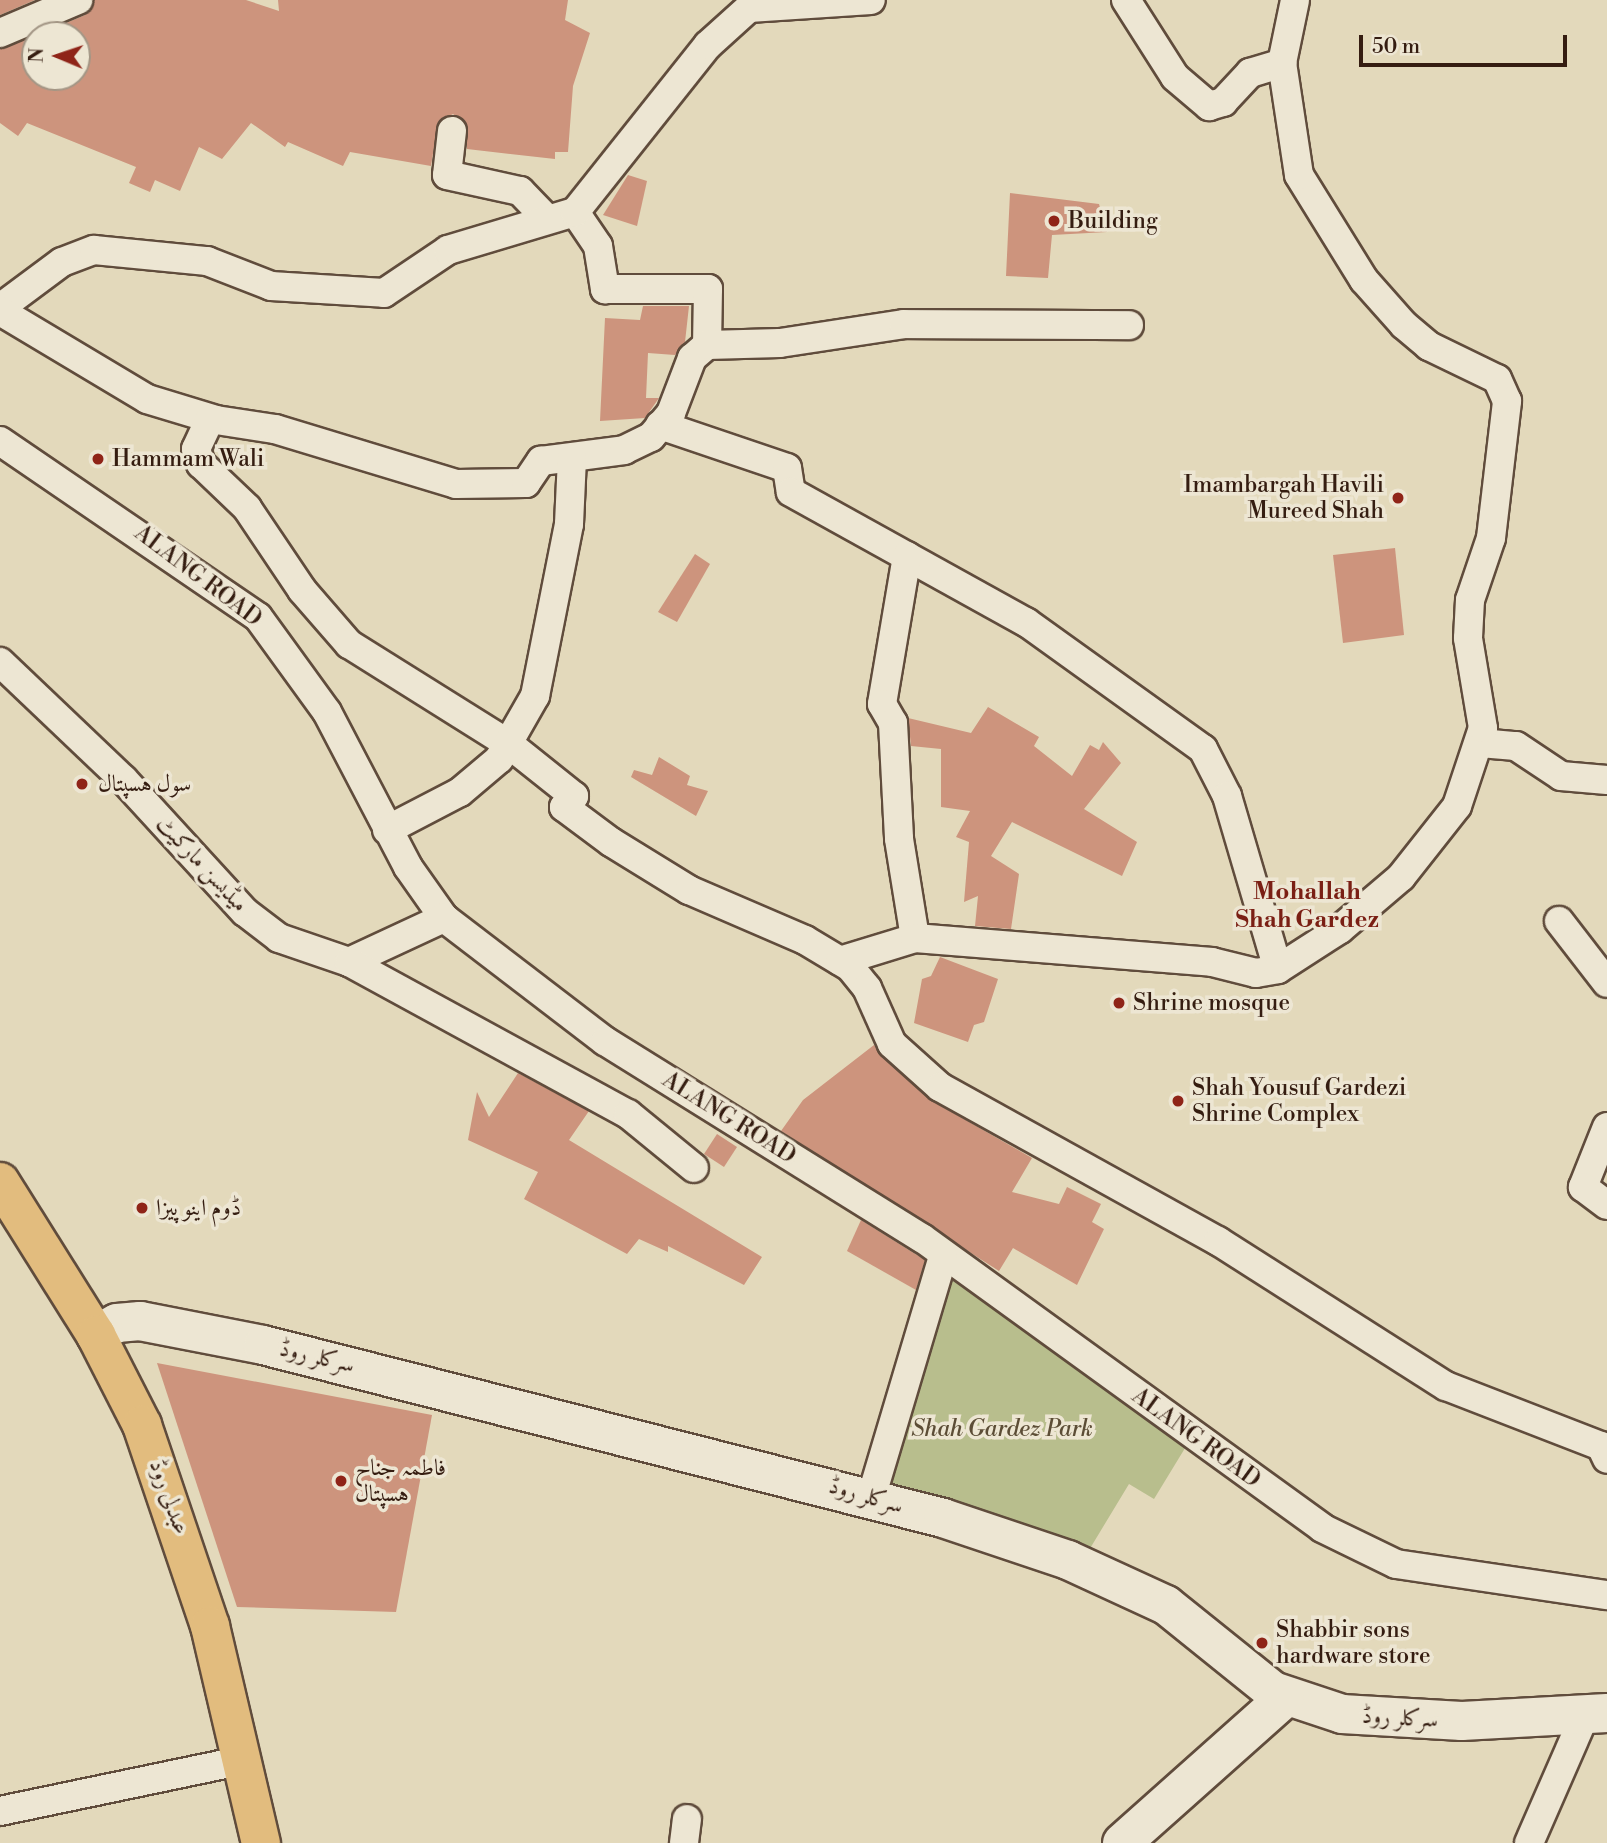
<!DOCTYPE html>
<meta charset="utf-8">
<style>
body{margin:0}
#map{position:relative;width:1607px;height:1843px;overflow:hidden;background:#e3d9bb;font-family:"Libre Bodoni",Amiri,serif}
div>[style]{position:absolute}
.green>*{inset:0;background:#b8be8d}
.building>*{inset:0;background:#cd947d}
.roads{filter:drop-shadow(2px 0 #604c3c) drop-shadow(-2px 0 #604c3c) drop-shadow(0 2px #604c3c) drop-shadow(0 -2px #604c3c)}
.street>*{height:28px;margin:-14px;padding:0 14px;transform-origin:14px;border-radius:14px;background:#ede6d3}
.secondary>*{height:38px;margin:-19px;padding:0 19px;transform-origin:19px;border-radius:19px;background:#ede6d3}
.primary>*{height:38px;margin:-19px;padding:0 19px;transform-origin:19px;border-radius:19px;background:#e2bc7e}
.dots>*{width:19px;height:19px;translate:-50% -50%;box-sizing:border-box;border:4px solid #ede6d3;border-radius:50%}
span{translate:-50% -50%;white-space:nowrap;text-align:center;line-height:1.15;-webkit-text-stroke:7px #ede6d3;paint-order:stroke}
.poi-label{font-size:23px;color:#351d11}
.left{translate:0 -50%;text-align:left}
.right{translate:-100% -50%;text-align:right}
.street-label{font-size:23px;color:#351d11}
.park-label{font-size:23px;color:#5c4d36;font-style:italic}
.neighbourhood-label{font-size:24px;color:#7a1f14;font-weight:700}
.north{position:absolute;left:21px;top:21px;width:70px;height:70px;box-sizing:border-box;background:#ede6d3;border:2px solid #a39685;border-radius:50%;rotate:272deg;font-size:19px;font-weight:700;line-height:28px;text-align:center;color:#351d11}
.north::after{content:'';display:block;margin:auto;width:24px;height:32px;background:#8f2418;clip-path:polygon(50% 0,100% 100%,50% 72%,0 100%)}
.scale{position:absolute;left:1359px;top:35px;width:208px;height:32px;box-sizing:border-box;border:4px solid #351d11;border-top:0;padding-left:9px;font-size:21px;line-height:24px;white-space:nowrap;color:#351d11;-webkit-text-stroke:5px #ede6d3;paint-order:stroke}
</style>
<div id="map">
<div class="green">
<i style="clip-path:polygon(943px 1257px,1193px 1435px,1154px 1499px,1129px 1484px,1080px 1565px,871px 1498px)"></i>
</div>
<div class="building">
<i style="clip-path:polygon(0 0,35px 0,0 15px)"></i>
<i style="clip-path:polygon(94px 0,246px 0,279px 11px,278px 0,568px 0,565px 20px,590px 33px,573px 86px,568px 152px,555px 152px,555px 159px,467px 149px,467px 125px,453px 114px,438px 122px,431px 166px,350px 152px,343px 166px,288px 142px,285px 147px,251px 123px,222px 159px,199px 147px,180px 191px,155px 180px,150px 192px,129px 183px,136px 167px,27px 123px,18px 136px,0 123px,0 49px,35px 36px,35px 77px,77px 77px,77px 35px,38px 35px,85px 15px)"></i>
<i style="clip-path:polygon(628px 175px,647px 181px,637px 226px,603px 215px)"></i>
<i style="clip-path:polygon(1010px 193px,1099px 204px,1107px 232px,1052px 235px,1048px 278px,1006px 276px)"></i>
<i style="clip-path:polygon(643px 306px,689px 306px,685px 342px,675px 355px,648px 353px,646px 398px,659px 398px,645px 418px,600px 421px,605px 318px,640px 320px)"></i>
<i style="clip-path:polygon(1395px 548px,1404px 635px,1343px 643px,1333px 555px)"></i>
<i style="clip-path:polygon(695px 554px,710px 564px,677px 622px,658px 612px)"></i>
<i style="clip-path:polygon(988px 707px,1039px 737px,1034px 746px,1072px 776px,1090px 745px,1099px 750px,1103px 742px,1121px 763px,1084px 809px,1137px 842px,1122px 876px,1012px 822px,991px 856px,1019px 874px,1011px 929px,975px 926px,978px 896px,964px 902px,969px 842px,956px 837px,970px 811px,941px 807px,941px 749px,911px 746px,908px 718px,971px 733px)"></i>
<i style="clip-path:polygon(659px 757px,690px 776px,687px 785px,708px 791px,696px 816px,631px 777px,634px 770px,652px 775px)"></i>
<i style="clip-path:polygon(940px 957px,998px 979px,984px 1022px,974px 1025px,968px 1042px,914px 1023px,922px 979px,931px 976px)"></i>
<i style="clip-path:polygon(874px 1045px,929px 1099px,1032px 1158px,1012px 1192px,1059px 1204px,1067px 1187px,1101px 1204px,1092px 1222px,1104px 1229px,1077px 1285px,1013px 1248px,999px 1271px,781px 1131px,803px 1100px)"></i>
<i style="clip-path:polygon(518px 1073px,589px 1111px,569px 1140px,762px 1257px,744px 1285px,668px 1246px,668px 1252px,639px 1239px,627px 1254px,524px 1199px,538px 1172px,468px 1140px,477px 1092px,489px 1117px)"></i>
<i style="clip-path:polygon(717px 1134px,737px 1147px,724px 1167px,704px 1154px)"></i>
<i style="clip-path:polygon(861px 1220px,925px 1260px,916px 1290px,847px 1251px)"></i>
<i style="clip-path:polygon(157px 1363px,432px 1415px,396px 1612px,237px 1607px)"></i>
</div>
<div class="roads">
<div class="street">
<i style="left:1126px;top:0;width:91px;rotate:57.5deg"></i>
<i style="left:1175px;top:77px;width:45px;rotate:40.5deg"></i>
<i style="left:1209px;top:106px;width:15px;rotate:-16deg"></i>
<i style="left:1223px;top:102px;width:40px;rotate:-47deg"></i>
<i style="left:1250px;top:73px;width:34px;rotate:-17deg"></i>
<i style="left:0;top:33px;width:85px;rotate:-22.9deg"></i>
<i style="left:452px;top:131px;width:44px;rotate:96.5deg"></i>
<i style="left:447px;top:175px;width:75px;rotate:12.4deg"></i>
<i style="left:520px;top:191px;width:39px;rotate:46deg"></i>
<i style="left:575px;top:212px;width:41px;rotate:55.9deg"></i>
<i style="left:598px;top:246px;width:44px;rotate:80.8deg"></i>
<i style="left:605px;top:289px;width:103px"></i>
<i style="left:708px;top:289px;width:56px;rotate:91deg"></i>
<i style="left:0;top:308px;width:77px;rotate:-36.6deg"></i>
<i style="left:62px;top:262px;width:34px;rotate:-21deg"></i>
<i style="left:94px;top:250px;width:114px;rotate:5.6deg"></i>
<i style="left:207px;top:261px;width:69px;rotate:21.3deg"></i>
<i style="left:271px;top:286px;width:113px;rotate:3.5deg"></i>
<i style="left:384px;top:293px;width:77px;rotate:-33.9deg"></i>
<i style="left:448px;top:250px;width:133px;rotate:-16.7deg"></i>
<i style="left:575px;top:212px;width:213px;rotate:-51.5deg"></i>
<i style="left:708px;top:45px;width:55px;rotate:-42.1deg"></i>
<i style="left:749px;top:8px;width:122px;rotate:-3.8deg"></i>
<i style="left:0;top:311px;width:171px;rotate:30.9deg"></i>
<i style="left:147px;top:399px;width:72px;rotate:16.9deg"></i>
<i style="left:216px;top:420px;width:60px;rotate:8.7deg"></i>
<i style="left:275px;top:429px;width:189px;rotate:16.9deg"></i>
<i style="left:456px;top:484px;width:70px;rotate:-0.8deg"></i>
<i style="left:526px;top:483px;width:27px;rotate:-56deg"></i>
<i style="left:541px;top:461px;width:84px;rotate:-7.5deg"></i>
<i style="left:624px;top:450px;width:30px;rotate:-26deg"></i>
<i style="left:651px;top:437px;width:31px;rotate:-50deg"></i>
<i style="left:671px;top:413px;width:59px;rotate:-69.1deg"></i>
<i style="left:692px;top:358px;width:20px;rotate:-41deg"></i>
<i style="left:707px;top:345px;width:73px;rotate:-1.6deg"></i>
<i style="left:780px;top:343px;width:125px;rotate:-8.7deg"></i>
<i style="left:904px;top:324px;width:225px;rotate:0.3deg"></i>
<i style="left:210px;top:419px;width:33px;rotate:115deg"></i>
<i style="left:196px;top:449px;width:16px;rotate:72deg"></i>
<i style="left:201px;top:464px;width:64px;rotate:43.7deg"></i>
<i style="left:247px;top:508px;width:99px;rotate:56.1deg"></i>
<i style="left:302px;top:590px;width:72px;rotate:49deg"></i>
<i style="left:349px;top:644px;width:190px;rotate:32.1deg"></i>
<i style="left:510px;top:745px;width:82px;rotate:38.6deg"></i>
<i style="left:574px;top:796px;width:15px;rotate:132deg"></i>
<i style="left:564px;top:807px;width:59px;rotate:36.7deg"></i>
<i style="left:611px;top:842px;width:92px;rotate:31.6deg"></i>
<i style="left:689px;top:890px;width:126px;rotate:23.3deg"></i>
<i style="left:805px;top:940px;width:52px;rotate:31deg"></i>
<i style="left:850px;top:967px;width:27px;rotate:51deg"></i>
<i style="left:867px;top:988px;width:61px;rotate:65.9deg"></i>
<i style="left:892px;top:1044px;width:64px;rotate:41.9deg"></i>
<i style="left:940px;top:1087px;width:318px;rotate:29deg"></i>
<i style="left:1218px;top:1241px;width:270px;rotate:32.5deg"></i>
<i style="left:1446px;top:1386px;width:166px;rotate:21.2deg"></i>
<i style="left:1601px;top:1446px;width:14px;rotate:65deg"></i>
<i style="left:660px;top:425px;width:134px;rotate:18.7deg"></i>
<i style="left:787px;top:468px;width:24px;rotate:81deg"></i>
<i style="left:791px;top:492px;width:269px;rotate:29deg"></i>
<i style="left:1026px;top:622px;width:218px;rotate:35.7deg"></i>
<i style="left:1203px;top:749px;width:53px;rotate:62.9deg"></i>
<i style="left:1227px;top:796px;width:180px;rotate:73.6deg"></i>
<i style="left:0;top:441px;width:312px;rotate:34.3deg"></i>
<i style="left:258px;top:617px;width:117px;rotate:54deg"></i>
<i style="left:327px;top:712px;width:175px;rotate:62.4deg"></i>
<i style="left:408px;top:867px;width:62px;rotate:54.8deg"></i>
<i style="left:444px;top:918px;width:203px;rotate:37.4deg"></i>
<i style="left:605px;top:1041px;width:373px;rotate:31.9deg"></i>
<i style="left:922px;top:1238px;width:494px;rotate:35.9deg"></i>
<i style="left:1322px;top:1528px;width:82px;rotate:25.9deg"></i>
<i style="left:1396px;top:1564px;width:213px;rotate:8.4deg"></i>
<i style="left:907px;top:556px;width:150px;rotate:99.6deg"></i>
<i style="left:882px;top:704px;width:22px;rotate:60deg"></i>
<i style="left:893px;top:723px;width:116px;rotate:87deg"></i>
<i style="left:899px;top:839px;width:100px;rotate:80.8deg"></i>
<i style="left:0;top:662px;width:170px;rotate:43.6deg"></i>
<i style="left:123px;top:779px;width:180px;rotate:47.5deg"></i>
<i style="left:245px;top:912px;width:43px;rotate:37.4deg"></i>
<i style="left:279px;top:938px;width:74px;rotate:18.9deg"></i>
<i style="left:349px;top:962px;width:105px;rotate:-24.9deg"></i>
<i style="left:1480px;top:743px;width:36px;rotate:5deg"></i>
<i style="left:1516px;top:746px;width:54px;rotate:33.7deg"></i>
<i style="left:1561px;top:776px;width:46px;rotate:5deg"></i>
<i style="left:387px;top:830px;width:82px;rotate:-27.5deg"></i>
<i style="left:460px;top:792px;width:51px;rotate:-40.2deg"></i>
<i style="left:499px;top:759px;width:73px;rotate:-60.3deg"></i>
<i style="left:535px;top:696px;width:175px;rotate:-78.8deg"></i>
<i style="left:569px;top:524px;width:66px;rotate:-87.4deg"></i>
<i style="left:1559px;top:921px;width:78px;rotate:52.3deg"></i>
<i style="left:840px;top:961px;width:78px;rotate:-17deg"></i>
<i style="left:915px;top:938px;width:298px;rotate:4.6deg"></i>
<i style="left:1212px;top:962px;width:45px;rotate:14deg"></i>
<i style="left:1256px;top:973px;width:22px;rotate:-10deg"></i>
<i style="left:1278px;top:969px;width:74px;rotate:-32.8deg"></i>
<i style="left:1340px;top:929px;width:80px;rotate:-40.4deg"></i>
<i style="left:1401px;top:877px;width:90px;rotate:-51.7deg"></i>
<i style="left:1457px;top:806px;width:82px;rotate:-71.6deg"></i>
<i style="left:1483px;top:728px;width:91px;rotate:-99.5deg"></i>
<i style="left:1468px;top:638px;width:38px;rotate:-87deg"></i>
<i style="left:1470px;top:600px;width:65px;rotate:-71.3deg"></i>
<i style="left:1491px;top:538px;width:138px;rotate:-83.3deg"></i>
<i style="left:1507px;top:401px;width:24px;rotate:-114deg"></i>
<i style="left:1497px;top:379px;width:76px;rotate:-154.1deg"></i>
<i style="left:1429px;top:346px;width:33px;rotate:-140deg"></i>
<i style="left:1404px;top:325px;width:60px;rotate:-131.6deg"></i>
<i style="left:1364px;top:280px;width:123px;rotate:-121.8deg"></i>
<i style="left:1299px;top:175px;width:113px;rotate:-98.6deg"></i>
<i style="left:1282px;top:63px;width:64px;rotate:-78.3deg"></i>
<i style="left:349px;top:962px;width:318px;rotate:28.6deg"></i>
<i style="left:628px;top:1114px;width:85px;rotate:39.3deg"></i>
<i style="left:1607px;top:1127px;width:65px;rotate:111.8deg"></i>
<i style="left:1583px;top:1187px;width:30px;rotate:37deg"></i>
<i style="left:871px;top:1498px;width:252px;rotate:-73.4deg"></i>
<i style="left:0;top:1811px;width:244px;rotate:-11.8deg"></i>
<i style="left:684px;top:1843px;width:24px;rotate:-83deg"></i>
<i style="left:1529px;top:1843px;width:140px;rotate:-66.4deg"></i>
</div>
<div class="secondary">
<i style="left:96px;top:1335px;width:24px;rotate:-30deg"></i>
<i style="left:117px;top:1323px;width:23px;rotate:-5deg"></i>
<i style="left:140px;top:1321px;width:125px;rotate:11deg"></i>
<i style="left:263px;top:1345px;width:702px;rotate:14.27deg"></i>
<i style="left:943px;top:1518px;width:132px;rotate:18.6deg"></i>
<i style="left:1068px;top:1560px;width:108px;rotate:24.7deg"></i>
<i style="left:1166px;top:1605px;width:137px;rotate:38.8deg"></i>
<i style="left:1273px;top:1691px;width:73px;rotate:18.4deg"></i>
<i style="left:1342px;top:1714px;width:120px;rotate:3.3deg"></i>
<i style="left:1462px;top:1721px;width:145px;rotate:-3.2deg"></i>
<i style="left:1122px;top:1843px;width:218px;rotate:-41.7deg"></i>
</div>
<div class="primary">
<i style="left:0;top:1182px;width:181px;rotate:57.9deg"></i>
<i style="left:96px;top:1335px;width:101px;rotate:62.9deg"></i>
<i style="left:142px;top:1425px;width:212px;rotate:71.3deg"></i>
<i style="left:210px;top:1626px;width:223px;rotate:76.8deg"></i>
</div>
</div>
<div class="dots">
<i style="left:1054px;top:221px;background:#8f2418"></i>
<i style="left:98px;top:459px;background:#8f2418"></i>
<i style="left:1398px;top:498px;background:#8f2418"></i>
<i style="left:82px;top:784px;background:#8f2418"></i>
<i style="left:1119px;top:1003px;background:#8f2418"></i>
<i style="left:1178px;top:1101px;background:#8f2418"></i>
<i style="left:142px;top:1208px;background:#8f2418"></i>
<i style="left:341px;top:1481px;background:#8f2418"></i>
<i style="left:1262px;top:1643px;background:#8f2418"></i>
</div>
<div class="poi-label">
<span class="left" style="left:1068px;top:221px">Building</span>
<span class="left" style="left:112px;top:459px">Hammam Wali</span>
<span class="right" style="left:1384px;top:498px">Imambargah Havili<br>Mureed Shah</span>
<span class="left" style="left:98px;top:784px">سول ہسپتال</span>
<span class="left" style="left:1133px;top:1003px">Shrine mosque</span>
<span class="left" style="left:1192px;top:1101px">Shah Yousuf Gardezi<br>Shrine Complex</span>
<span class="left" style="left:156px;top:1208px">ڈوم اینو پیزا</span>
<span class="left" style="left:355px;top:1481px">فاطمہ جناح<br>ہسپتال</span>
<span class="left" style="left:1276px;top:1643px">Shabbir sons<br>hardware store</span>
</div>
<div class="street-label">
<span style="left:198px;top:576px;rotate:37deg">ALANG ROAD</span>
<span style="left:202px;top:864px;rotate:47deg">میڈیسن مارکیٹ</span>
<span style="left:729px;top:1118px;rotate:32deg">ALANG ROAD</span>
<span style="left:317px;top:1357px;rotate:13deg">سرکلر روڈ</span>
<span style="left:1196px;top:1438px;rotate:36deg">ALANG ROAD</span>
<span style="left:866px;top:1496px;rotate:16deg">سرکلر روڈ</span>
<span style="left:169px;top:1497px;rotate:70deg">عبدلی روڈ</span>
<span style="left:1400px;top:1718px;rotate:3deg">سرکلر روڈ</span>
</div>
<div class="park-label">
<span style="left:1002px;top:1429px">Shah Gardez Park</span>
</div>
<div class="neighbourhood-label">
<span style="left:1307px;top:907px">Mohallah<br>Shah Gardez</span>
</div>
<div class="north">N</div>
<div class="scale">50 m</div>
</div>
